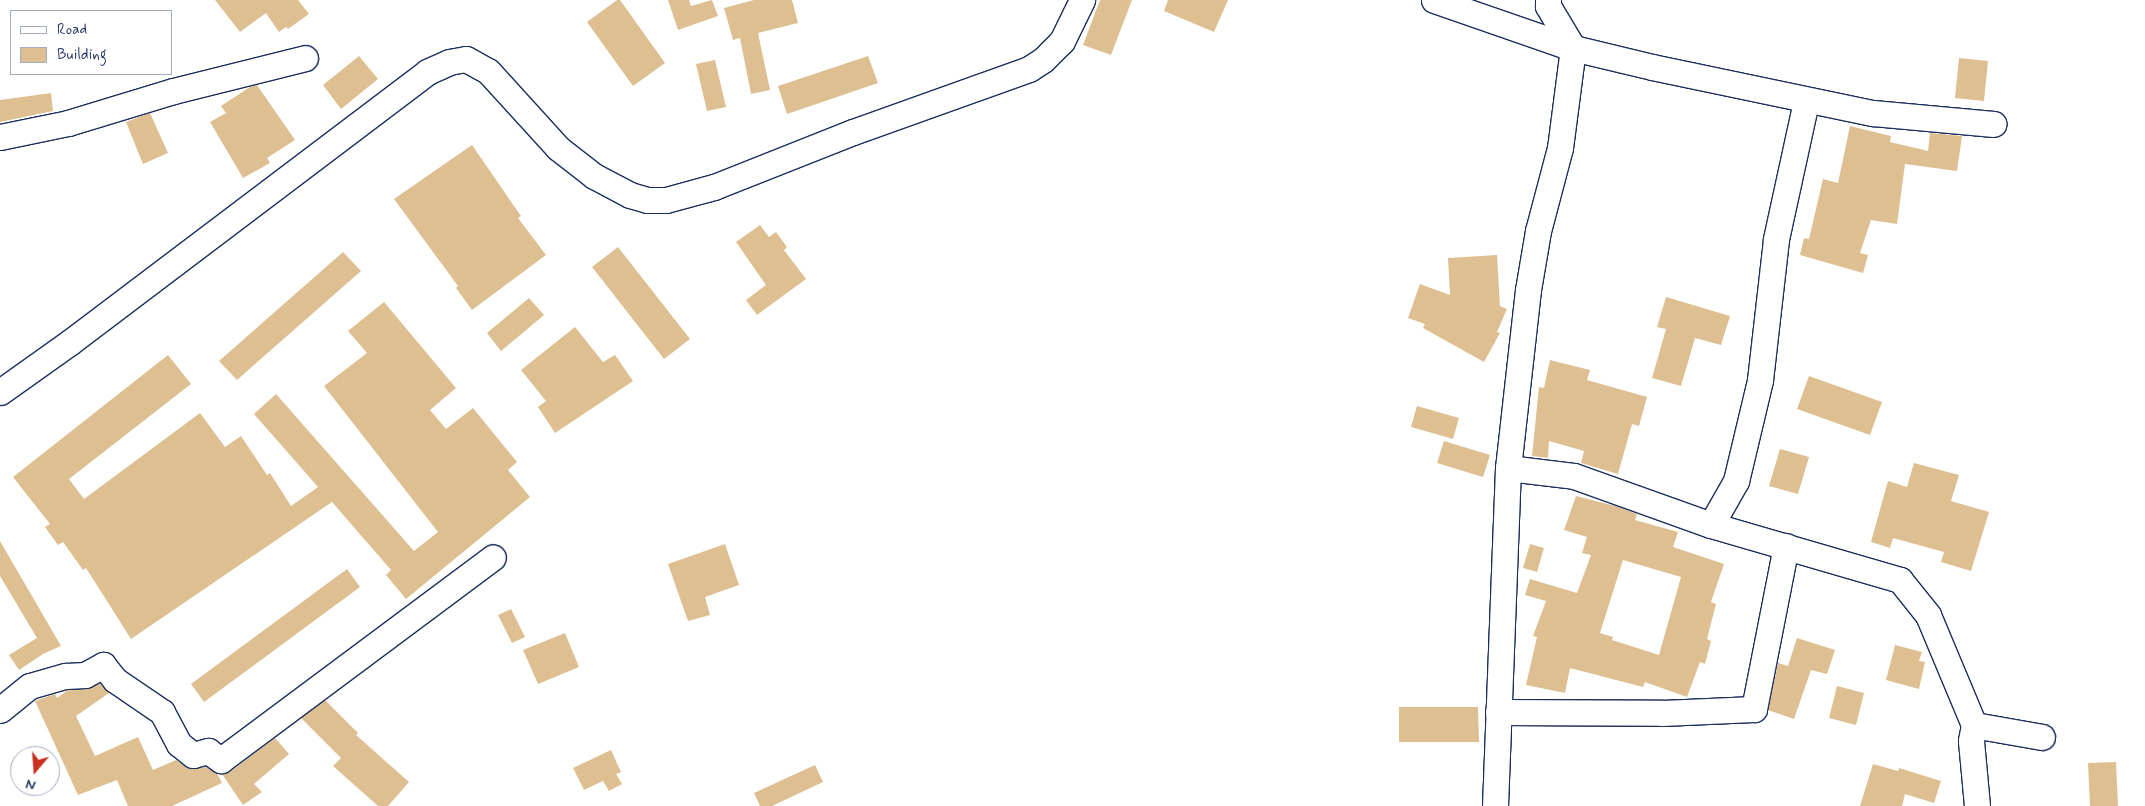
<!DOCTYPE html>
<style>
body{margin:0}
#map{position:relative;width:2145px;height:806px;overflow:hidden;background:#fff;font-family:Mynerve,sans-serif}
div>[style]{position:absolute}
.building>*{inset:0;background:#debf91}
.roads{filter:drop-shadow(1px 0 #1b2f5e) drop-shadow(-1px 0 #1b2f5e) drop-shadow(0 1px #1b2f5e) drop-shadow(0 -1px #1b2f5e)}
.minor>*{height:25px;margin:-12.5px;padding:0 12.5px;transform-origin:12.5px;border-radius:12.5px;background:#fff}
span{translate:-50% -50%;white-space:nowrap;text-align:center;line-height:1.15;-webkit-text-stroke:4px #fff;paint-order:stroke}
.legend{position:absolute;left:10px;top:10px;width:162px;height:65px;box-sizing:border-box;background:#fff;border:1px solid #a4acbf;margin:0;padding:6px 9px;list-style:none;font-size:15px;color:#1b2f5e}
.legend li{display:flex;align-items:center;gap:10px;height:25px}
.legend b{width:25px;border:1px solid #a4acbf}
.north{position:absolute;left:10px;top:746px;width:50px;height:50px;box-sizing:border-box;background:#fff;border:1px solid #a4acbf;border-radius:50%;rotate:198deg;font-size:14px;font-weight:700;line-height:20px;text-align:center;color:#1b2f5e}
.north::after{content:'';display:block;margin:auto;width:18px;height:22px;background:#c8321e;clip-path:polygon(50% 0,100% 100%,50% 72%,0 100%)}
</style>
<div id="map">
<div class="building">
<i style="clip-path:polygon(215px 0,298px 0,309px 14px,288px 29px,286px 27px,279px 32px,266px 13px,240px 32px)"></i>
<i style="clip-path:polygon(617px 0,620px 0,665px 63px,633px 86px,587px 22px)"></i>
<i style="clip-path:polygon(668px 0,689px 0,691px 6px,712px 0,718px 16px,678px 30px)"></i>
<i style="clip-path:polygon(754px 0,792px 0,798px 23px,758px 33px,770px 90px,751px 94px,740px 38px,733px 40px,724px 8px)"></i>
<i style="clip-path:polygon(1100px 0,1132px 0,1111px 55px,1083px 45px)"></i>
<i style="clip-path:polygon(1168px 0,1228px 0,1214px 32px,1164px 11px)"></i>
<i style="clip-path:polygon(359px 56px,378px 79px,341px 109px,323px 85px)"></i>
<i style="clip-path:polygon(868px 56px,878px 83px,787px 114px,778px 86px)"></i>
<i style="clip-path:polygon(1959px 58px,1988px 61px,1984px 101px,1955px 98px)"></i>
<i style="clip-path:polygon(715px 60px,726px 107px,707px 111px,696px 64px)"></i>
<i style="clip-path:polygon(257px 85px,295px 140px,267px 158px,270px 163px,243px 178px,210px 122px,226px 113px,221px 106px,250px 87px)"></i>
<i style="clip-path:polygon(51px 93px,53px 111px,0 122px,0 100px)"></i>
<i style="clip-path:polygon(150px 113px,168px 153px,143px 164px,126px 122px)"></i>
<i style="clip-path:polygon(1850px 126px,1891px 136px,1890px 142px,1928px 151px,1930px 133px,1962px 136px,1957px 171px,1905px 164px,1897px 224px,1871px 220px,1860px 253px,1868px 255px,1863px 273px,1800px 255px,1804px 238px,1809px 239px,1823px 179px,1838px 183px)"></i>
<i style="clip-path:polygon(472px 145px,521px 216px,518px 218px,546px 255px,472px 310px,456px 288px,458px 286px,394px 199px)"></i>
<i style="clip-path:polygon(760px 225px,769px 237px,776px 232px,787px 247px,784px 250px,806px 279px,757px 315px,746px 300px,766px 285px,736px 242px)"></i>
<i style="clip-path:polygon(618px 247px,690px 339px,664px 359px,592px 267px)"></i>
<i style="clip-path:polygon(343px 252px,361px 271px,237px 380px,219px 361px)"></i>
<i style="clip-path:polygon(1497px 255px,1500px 306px,1507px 309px,1497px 332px,1500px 333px,1484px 362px,1423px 328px,1425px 324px,1408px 318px,1420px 284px,1450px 295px,1448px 258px)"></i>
<i style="clip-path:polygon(1666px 297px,1730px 316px,1721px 345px,1695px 338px,1681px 386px,1652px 378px,1666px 329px,1657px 327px)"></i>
<i style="clip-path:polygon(529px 298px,544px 315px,501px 351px,487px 333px)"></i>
<i style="clip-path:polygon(384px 302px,456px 388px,430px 410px,446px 429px,473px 408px,517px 462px,508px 470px,530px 497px,406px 599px,386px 575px,391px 570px,332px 502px,131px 639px,86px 568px,83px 570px,63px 542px,58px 545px,45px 527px,50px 524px,13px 477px,168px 355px,191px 384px,69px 479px,84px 499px,200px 413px,225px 447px,241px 436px,267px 475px,270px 473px,291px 506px,318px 487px,254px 414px,276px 394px,414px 551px,438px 532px,324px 386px,367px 353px,348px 331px)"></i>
<i style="clip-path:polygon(575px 327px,603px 362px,615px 355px,633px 381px,555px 433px,538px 407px,546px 401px,521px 370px)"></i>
<i style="clip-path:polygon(1550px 360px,1590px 370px,1587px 380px,1647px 397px,1639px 426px,1632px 424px,1618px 474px,1581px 463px,1584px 451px,1549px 441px,1548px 458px,1532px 456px,1539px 387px,1544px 388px)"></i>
<i style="clip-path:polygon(1809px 376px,1882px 402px,1870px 435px,1797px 409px)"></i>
<i style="clip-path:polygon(1417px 406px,1459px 418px,1453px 439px,1411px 427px)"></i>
<i style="clip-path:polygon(1444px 441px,1490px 455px,1483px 477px,1437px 463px)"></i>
<i style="clip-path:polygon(1780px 449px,1809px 457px,1798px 494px,1769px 486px)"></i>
<i style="clip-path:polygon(1914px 463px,1959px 475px,1951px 501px,1989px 512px,1971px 571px,1941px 562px,1944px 552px,1893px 538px,1890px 548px,1871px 542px,1888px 481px,1907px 487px)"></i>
<i style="clip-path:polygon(evenodd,1576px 496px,1619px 507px,1637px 514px,1635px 520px,1678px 532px,1673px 547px,1724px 564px,1711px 602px,1716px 604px,1707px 639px,1711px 641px,1705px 664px,1700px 662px,1687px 697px,1645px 682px,1643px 687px,1570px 668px,1565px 693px,1526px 685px,1537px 637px,1533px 636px,1546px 601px,1525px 595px,1530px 579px,1577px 593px,1591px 555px,1582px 553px,1587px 537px,1564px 530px,1576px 496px,1623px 560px,1681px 577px,1659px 655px,1612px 640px,1613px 637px,1600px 633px,1623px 560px)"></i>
<i style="clip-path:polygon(0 541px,61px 646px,43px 654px,19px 670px,9px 655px,37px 638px,0 576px)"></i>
<i style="clip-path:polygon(725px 544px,739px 585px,705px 597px,710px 615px,688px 621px,668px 564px)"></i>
<i style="clip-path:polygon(1530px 544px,1544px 548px,1537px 572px,1523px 568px)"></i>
<i style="clip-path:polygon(347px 569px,360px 587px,204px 702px,191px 684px)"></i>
<i style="clip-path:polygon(511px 609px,525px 637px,512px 643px,498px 615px)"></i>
<i style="clip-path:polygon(565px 633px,579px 667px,538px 684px,523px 650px)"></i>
<i style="clip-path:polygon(1797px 638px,1835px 650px,1827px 674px,1811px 670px,1794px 719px,1768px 710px,1778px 663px,1788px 666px)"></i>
<i style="clip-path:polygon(1895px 645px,1922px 652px,1919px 661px,1925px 662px,1919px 689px,1886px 680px)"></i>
<i style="clip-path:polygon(99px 683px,109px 693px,76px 716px,95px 756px,138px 737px,153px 770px,176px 760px,190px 769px,205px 767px,217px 773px,222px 783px,172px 806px,128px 806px,117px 780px,78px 795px,35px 701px,55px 694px,57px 698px,68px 690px,86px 689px)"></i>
<i style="clip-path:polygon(1837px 686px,1864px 693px,1856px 725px,1829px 718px)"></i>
<i style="clip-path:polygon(325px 700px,358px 733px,356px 735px,409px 782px,388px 806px,378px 806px,333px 766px,341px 758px,301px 718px)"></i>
<i style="clip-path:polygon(1399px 707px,1478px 707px,1479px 742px,1399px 742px)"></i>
<i style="clip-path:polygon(275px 738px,289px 754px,254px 784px,262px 792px,243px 805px,222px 774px,230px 772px)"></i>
<i style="clip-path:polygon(611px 750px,621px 772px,616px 774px,622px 784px,609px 791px,603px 781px,584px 790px,573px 768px)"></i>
<i style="clip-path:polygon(2116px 762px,2118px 806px,2090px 806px,2088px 763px)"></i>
<i style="clip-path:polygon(1873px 764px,1898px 771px,1899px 768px,1941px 781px,1934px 803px,1905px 794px,1902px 806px,1860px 806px)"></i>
<i style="clip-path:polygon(815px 765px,823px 782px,772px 806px,760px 806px,754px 793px)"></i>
</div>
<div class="roads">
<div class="minor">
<i style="left:1434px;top:0;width:147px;rotate:19.1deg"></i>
<i style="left:1573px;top:48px;width:81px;rotate:13.5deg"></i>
<i style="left:1652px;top:67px;width:226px;rotate:11.8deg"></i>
<i style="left:1873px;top:113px;width:121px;rotate:5.2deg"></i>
<i style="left:0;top:137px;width:69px;rotate:-11.6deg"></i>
<i style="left:68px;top:123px;width:110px;rotate:-16.9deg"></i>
<i style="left:173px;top:91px;width:136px;rotate:-14deg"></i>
<i style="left:0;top:392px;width:85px;rotate:-35.4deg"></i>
<i style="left:69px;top:343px;width:449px;rotate:-37.1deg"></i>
<i style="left:427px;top:72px;width:24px;rotate:-24deg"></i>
<i style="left:449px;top:62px;width:17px;rotate:-10deg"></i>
<i style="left:466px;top:59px;width:25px;rotate:29deg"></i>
<i style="left:488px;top:71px;width:104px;rotate:47.7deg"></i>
<i style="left:558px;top:148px;width:46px;rotate:37.9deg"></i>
<i style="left:594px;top:176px;width:41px;rotate:27.8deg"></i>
<i style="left:630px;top:195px;width:18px;rotate:16deg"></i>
<i style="left:647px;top:200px;width:19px"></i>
<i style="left:666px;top:200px;width:50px;rotate:-15.2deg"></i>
<i style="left:714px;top:187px;width:149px;rotate:-21.6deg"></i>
<i style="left:853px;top:132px;width:187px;rotate:-19.7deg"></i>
<i style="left:1029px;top:69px;width:17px;rotate:-33deg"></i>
<i style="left:1043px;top:60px;width:27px;rotate:-45deg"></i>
<i style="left:1062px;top:41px;width:46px;rotate:-64deg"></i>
<i style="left:1508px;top:468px;width:66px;rotate:6.9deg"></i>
<i style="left:1574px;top:476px;width:145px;rotate:19.7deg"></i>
<i style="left:1711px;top:525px;width:197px;rotate:16.2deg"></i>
<i style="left:1900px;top:580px;width:45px;rotate:51.3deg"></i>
<i style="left:1928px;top:615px;width:119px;rotate:67.3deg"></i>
<i style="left:1974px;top:725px;width:16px;rotate:101deg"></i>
<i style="left:1971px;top:741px;width:65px;rotate:84.7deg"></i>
<i style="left:1711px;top:525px;width:51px;rotate:-60.4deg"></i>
<i style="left:1736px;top:481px;width:104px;rotate:-76.6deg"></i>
<i style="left:1760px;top:380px;width:142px;rotate:-83.5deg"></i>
<i style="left:1776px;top:239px;width:141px;rotate:-77.7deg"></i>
<i style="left:0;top:710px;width:38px;rotate:-39deg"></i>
<i style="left:30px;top:686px;width:37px;rotate:-16deg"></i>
<i style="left:66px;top:676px;width:19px;rotate:-3deg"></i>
<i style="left:85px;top:675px;width:21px;rotate:-29deg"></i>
<i style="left:103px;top:665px;width:19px;rotate:51deg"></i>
<i style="left:115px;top:680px;width:57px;rotate:34.2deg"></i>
<i style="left:162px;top:712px;width:36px;rotate:62deg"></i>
<i style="left:179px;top:744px;width:18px;rotate:38deg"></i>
<i style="left:193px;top:755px;width:16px;rotate:-15deg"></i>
<i style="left:208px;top:751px;width:16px;rotate:35deg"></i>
<i style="left:221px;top:760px;width:339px;rotate:-36.7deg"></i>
<i style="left:1498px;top:712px;width:164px;rotate:0.3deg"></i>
<i style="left:1662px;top:713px;width:92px;rotate:-2.5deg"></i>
<i style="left:1754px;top:709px;width:166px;rotate:-78.9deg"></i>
<i style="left:1974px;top:725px;width:69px;rotate:10deg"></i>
<i style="left:1495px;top:806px;width:338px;rotate:-87.8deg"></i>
<i style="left:1508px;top:468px;width:179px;rotate:-83.6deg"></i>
<i style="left:1528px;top:290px;width:60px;rotate:-80.4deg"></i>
<i style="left:1538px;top:231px;width:86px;rotate:-75.2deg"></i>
<i style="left:1560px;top:148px;width:101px;rotate:-82.6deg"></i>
<i style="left:1573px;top:48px;width:49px;rotate:-120.8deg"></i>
<i style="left:1548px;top:6px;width:6px;rotate:-90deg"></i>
</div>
</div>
<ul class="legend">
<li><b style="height:6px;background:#fff"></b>Road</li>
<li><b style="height:14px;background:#debf91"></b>Building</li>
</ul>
<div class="north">N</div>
</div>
